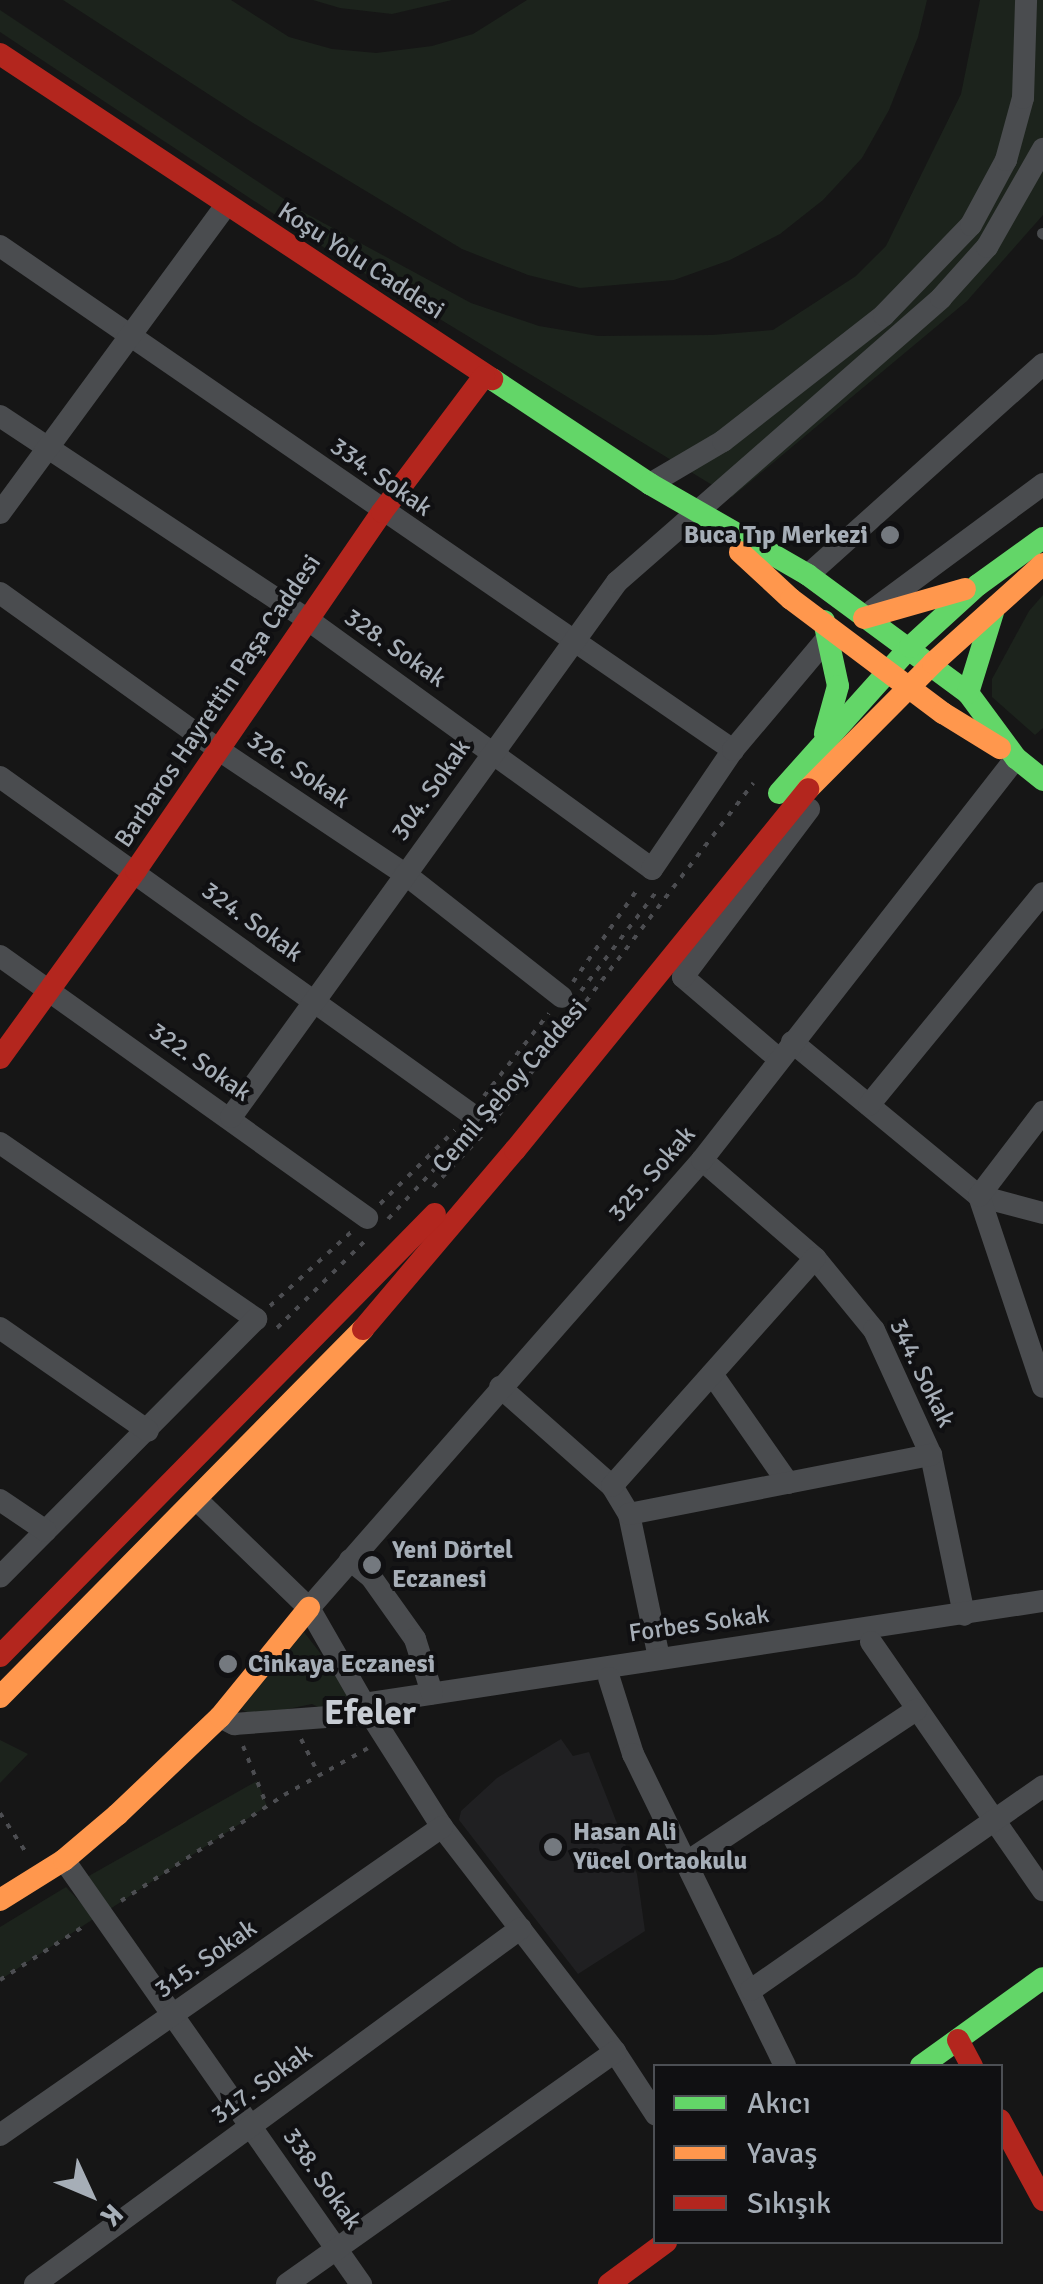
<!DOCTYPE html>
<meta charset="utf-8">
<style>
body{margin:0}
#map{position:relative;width:1043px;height:2284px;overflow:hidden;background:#161616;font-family:Signika,sans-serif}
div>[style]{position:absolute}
.built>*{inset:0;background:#202022}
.green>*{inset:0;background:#1c231c}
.path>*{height:4px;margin-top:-2px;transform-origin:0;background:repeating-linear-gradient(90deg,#4c4d51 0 5px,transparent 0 13px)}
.lane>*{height:11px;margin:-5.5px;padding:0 5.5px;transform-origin:5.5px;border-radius:5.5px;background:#4a4c4f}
.street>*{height:22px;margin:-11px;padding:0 11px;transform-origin:11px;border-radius:11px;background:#4a4c4f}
.fast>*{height:22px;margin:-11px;padding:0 11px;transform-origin:11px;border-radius:11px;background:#63d668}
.slow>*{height:22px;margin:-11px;padding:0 11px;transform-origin:11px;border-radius:11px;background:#ff974d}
.jam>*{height:22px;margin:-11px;padding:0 11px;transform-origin:11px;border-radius:11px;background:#b3261e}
.dots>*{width:28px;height:28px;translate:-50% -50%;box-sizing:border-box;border:5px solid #101012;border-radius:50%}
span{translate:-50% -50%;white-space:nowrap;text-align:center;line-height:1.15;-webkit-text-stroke:8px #101012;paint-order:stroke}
.street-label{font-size:25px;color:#a6aeb7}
.poi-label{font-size:25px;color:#a6aeb7;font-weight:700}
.right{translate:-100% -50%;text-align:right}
.left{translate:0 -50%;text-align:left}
.district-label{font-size:35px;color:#c7ccd3;font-weight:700}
.legend{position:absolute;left:653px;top:2064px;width:350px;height:180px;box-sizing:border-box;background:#101012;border:2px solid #4c4f54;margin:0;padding:12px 18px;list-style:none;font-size:30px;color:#a6aeb7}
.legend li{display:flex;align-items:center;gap:20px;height:50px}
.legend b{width:50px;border:2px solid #4c4f54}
.north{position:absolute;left:40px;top:2144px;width:100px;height:100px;-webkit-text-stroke:8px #101012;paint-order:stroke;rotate:134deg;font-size:28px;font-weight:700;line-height:40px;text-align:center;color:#a6aeb7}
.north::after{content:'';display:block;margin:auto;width:35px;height:45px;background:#a6aeb7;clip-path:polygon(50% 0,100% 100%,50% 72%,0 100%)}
</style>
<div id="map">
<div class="built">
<i style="clip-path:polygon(561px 1739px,573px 1756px,589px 1752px,637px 1874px,645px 1931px,578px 1974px,459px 1820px,461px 1811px,497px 1778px)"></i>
</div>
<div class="green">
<i style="clip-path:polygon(63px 0,231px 0,289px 37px,332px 49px,376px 53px,432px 46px,473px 34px,527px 0,927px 0,918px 37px,889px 110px,862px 158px,823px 200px,780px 234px,730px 260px,674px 280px,580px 288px,528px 275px,462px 249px,253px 123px)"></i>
<i style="clip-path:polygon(313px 0,452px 0,392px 14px,340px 8px)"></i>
<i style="clip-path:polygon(980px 0,1043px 0,1043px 215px,967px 301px,732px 497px,346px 262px,0 32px,0 10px,305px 213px,471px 303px,539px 326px,598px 336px,712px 335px,773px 330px,856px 276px,886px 246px,961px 94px)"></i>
<i style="clip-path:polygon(1043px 595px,1043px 728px,1035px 735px,992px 697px,992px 679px,1029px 611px)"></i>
<i style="clip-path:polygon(304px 1632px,357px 1701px,331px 1713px,312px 1704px,254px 1716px,241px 1709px)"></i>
<i style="clip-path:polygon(0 1740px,28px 1754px,0 1783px)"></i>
<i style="clip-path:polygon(257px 1781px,267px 1806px,110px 1909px,87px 1877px)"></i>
<i style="clip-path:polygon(66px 1887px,95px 1918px,0 1980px,0 1927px)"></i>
</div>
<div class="path">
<i style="left:573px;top:982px;width:116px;rotate:-55.2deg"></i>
<i style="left:581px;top:991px;width:126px;rotate:-52.8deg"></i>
<i style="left:484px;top:1096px;width:105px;rotate:-51.9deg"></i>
<i style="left:490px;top:1109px;width:115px;rotate:-52.4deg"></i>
<i style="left:491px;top:1125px;width:431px;rotate:-52.5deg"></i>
<i style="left:433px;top:1187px;width:76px;rotate:-46.6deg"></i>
<i style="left:380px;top:1204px;width:105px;rotate:-44.6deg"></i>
<i style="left:388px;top:1219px;width:115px;rotate:-47.1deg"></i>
<i style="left:270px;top:1306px;width:111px;rotate:-42.4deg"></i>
<i style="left:277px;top:1328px;width:125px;rotate:-44.7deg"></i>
<i style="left:301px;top:1739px;width:40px;rotate:63.4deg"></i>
<i style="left:243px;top:1746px;width:65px;rotate:68.2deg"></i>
<i style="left:0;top:1813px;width:49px;rotate:56.6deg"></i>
<i style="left:121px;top:1901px;width:194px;rotate:-33deg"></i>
<i style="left:284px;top:1795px;width:96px;rotate:-29.2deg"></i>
<i style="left:0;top:1980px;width:100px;rotate:-32.7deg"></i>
</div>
<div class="lane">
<i style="left:1042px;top:233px;width:1px;rotate:45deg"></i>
</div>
<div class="street">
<i style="left:0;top:246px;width:890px;rotate:34.51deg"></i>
<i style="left:0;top:416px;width:368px;rotate:33.5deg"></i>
<i style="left:307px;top:619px;width:426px;rotate:35.9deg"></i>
<i style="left:652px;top:869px;width:144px;rotate:-55.8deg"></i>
<i style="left:733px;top:750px;width:148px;rotate:-49.9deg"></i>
<i style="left:650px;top:484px;width:85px;rotate:-30.5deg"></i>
<i style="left:723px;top:441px;width:204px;rotate:-38deg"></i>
<i style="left:884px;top:315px;width:125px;rotate:-46deg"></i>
<i style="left:971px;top:225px;width:74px;rotate:-61.7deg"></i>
<i style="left:1006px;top:160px;width:64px;rotate:-74.7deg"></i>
<i style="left:1023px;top:98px;width:98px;rotate:-88.2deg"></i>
<i style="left:0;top:513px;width:382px;rotate:-53.7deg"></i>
<i style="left:808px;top:575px;width:316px;rotate:-41.9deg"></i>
<i style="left:0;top:593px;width:269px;rotate:35.6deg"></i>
<i style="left:219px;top:750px;width:224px;rotate:33.7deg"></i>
<i style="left:405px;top:874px;width:199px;rotate:38.1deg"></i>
<i style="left:873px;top:610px;width:212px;rotate:-36.5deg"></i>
<i style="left:0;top:777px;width:579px;rotate:35.58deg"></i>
<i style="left:0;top:956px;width:451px;rotate:35.5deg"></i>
<i style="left:792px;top:1042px;width:242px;rotate:39.5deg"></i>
<i style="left:979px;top:1196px;width:66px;rotate:14.9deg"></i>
<i style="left:779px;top:1059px;width:126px;rotate:-139.5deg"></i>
<i style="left:683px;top:977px;width:210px;rotate:-53.1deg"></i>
<i style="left:869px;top:1105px;width:274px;rotate:-50.6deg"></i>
<i style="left:231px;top:1117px;width:660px;rotate:-54.19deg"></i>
<i style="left:617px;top:582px;width:431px;rotate:-41.2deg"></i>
<i style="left:941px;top:298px;width:69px;rotate:-48deg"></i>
<i style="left:987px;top:247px;width:113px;rotate:-60.3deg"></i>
<i style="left:0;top:1143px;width:311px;rotate:34.5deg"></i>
<i style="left:256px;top:1319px;width:363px;rotate:134.8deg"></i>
<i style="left:702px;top:1160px;width:150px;rotate:40.9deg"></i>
<i style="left:815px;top:1258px;width:93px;rotate:50.7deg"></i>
<i style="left:874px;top:1330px;width:137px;rotate:65.5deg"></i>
<i style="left:931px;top:1455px;width:163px;rotate:78.3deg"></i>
<i style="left:979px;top:1196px;width:201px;rotate:71.5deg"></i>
<i style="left:979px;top:1196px;width:106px;rotate:-52.7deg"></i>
<i style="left:0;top:1328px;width:180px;rotate:34.8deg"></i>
<i style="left:712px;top:1374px;width:133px;rotate:55.1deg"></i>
<i style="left:500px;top:1387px;width:149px;rotate:41.5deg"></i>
<i style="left:612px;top:1486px;width:33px;rotate:59deg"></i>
<i style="left:629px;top:1514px;width:146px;rotate:78.2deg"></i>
<i style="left:612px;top:1486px;width:305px;rotate:-48.3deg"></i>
<i style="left:0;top:1500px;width:55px;rotate:34deg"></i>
<i style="left:197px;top:1500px;width:156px;rotate:44deg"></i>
<i style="left:309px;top:1608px;width:111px;rotate:60.2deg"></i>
<i style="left:364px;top:1704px;width:687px;rotate:-8.63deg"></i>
<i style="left:629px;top:1514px;width:308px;rotate:-11.1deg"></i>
<i style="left:350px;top:1560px;width:27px;rotate:39deg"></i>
<i style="left:371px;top:1577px;width:76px;rotate:54.6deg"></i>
<i style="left:415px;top:1639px;width:57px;rotate:72.5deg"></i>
<i style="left:309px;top:1608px;width:596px;rotate:-48.74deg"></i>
<i style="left:702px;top:1160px;width:510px;rotate:-52.01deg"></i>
<i style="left:871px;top:1642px;width:302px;rotate:55.3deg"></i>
<i style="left:609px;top:1678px;width:80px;rotate:72.5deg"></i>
<i style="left:633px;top:1754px;width:347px;rotate:64deg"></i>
<i style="left:364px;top:1704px;width:146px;rotate:57.6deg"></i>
<i style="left:442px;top:1827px;width:284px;rotate:52.4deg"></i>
<i style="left:615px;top:2052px;width:75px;rotate:56.9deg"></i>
<i style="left:220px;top:1717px;width:16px;rotate:27deg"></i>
<i style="left:234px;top:1724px;width:148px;rotate:-4.3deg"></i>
<i style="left:64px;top:1860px;width:518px;rotate:54.99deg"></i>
<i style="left:687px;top:1862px;width:275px;rotate:-33.6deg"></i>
<i style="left:751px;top:1990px;width:356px;rotate:-34.9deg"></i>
<i style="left:0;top:2135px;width:539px;rotate:-34.87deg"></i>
<i style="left:35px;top:2284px;width:602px;rotate:-36.22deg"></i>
<i style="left:287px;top:2284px;width:402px;rotate:-35.3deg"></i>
</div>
<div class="fast">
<i style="left:492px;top:379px;width:190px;rotate:33.6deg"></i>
<i style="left:650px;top:484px;width:182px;rotate:29.9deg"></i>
<i style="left:808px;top:575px;width:199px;rotate:36.4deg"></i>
<i style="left:968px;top:693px;width:81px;rotate:53.6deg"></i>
<i style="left:1016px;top:758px;width:35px;rotate:39deg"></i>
<i style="left:824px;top:621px;width:66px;rotate:77.8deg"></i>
<i style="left:838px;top:686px;width:49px;rotate:105.5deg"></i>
<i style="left:968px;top:693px;width:85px;rotate:-72.8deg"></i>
<i style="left:779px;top:793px;width:196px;rotate:-48.1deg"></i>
<i style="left:910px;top:647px;width:92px;rotate:-42.4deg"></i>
<i style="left:978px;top:585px;width:80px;rotate:-35.9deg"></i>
<i style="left:921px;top:2066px;width:150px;rotate:-35.8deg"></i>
</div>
<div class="slow">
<i style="left:740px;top:552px;width:69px;rotate:42.7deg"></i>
<i style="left:791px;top:599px;width:190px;rotate:36.9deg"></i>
<i style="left:943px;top:713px;width:67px;rotate:31.6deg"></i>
<i style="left:864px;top:618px;width:105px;rotate:-16deg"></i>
<i style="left:808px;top:789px;width:177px;rotate:-45.2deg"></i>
<i style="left:933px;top:663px;width:148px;rotate:-42deg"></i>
<i style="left:0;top:1697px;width:517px;rotate:-45.39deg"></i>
<i style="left:0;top:1900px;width:75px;rotate:-32deg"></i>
<i style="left:64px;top:1860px;width:70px;rotate:-40.3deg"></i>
<i style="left:117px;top:1815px;width:142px;rotate:-43.6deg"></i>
<i style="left:220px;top:1717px;width:141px;rotate:-50.8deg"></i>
</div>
<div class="jam">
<i style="left:0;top:54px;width:590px;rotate:33.45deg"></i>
<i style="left:0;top:1058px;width:232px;rotate:-54.1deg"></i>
<i style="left:136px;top:870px;width:434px;rotate:-55.5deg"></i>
<i style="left:382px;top:512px;width:170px;rotate:-53.1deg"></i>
<i style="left:363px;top:1329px;width:235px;rotate:-49.7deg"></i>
<i style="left:515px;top:1150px;width:465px;rotate:-50.9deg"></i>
<i style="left:0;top:1656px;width:620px;rotate:-45.46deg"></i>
<i style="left:958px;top:2040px;width:30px;rotate:62deg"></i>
<i style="left:1000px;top:2120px;width:91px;rotate:61.7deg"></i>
<i style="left:609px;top:2284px;width:71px;rotate:-36.4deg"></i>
</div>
<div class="dots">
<i style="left:890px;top:535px;background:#74797f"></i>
<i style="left:372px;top:1565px;background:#74797f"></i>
<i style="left:228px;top:1664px;background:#74797f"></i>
<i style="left:553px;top:1847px;background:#74797f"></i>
</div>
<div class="street-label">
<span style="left:361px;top:261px;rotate:33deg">Koşu Yolu Caddesi</span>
<span style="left:381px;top:477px;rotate:35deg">334. Sokak</span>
<span style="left:395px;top:648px;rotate:35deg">328. Sokak</span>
<span style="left:218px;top:701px;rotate:-56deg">Barbaros Hayrettin Paşa Caddesi</span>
<span style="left:298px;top:770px;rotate:34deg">326. Sokak</span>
<span style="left:431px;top:790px;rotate:-55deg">304. Sokak</span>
<span style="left:252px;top:922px;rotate:36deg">324. Sokak</span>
<span style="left:200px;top:1062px;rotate:35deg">322. Sokak</span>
<span style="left:510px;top:1086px;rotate:-49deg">Cemil Şeboy Caddesi</span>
<span style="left:652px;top:1174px;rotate:-49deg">325. Sokak</span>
<span style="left:922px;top:1373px;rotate:64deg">344. Sokak</span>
<span style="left:699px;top:1624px;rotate:-8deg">Forbes Sokak</span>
<span style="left:206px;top:1959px;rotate:-35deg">315. Sokak</span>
<span style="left:262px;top:2084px;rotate:-36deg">317. Sokak</span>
<span style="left:322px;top:2179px;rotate:55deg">338. Sokak</span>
</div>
<div class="poi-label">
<span class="right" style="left:868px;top:535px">Buca Tıp Merkezi</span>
<span class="left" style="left:392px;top:1565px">Yeni Dörtel<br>Eczanesi</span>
<span class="left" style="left:248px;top:1664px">Cinkaya Eczanesi</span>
<span class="left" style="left:573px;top:1847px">Hasan Ali<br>Yücel Ortaokulu</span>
</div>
<div class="district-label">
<span style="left:370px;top:1713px">Efeler</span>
</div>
<ul class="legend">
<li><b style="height:12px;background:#63d668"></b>Akıcı</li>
<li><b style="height:12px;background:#ff974d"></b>Yavaş</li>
<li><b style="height:12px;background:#b3261e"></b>Sıkışık</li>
</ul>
<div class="north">K</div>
</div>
